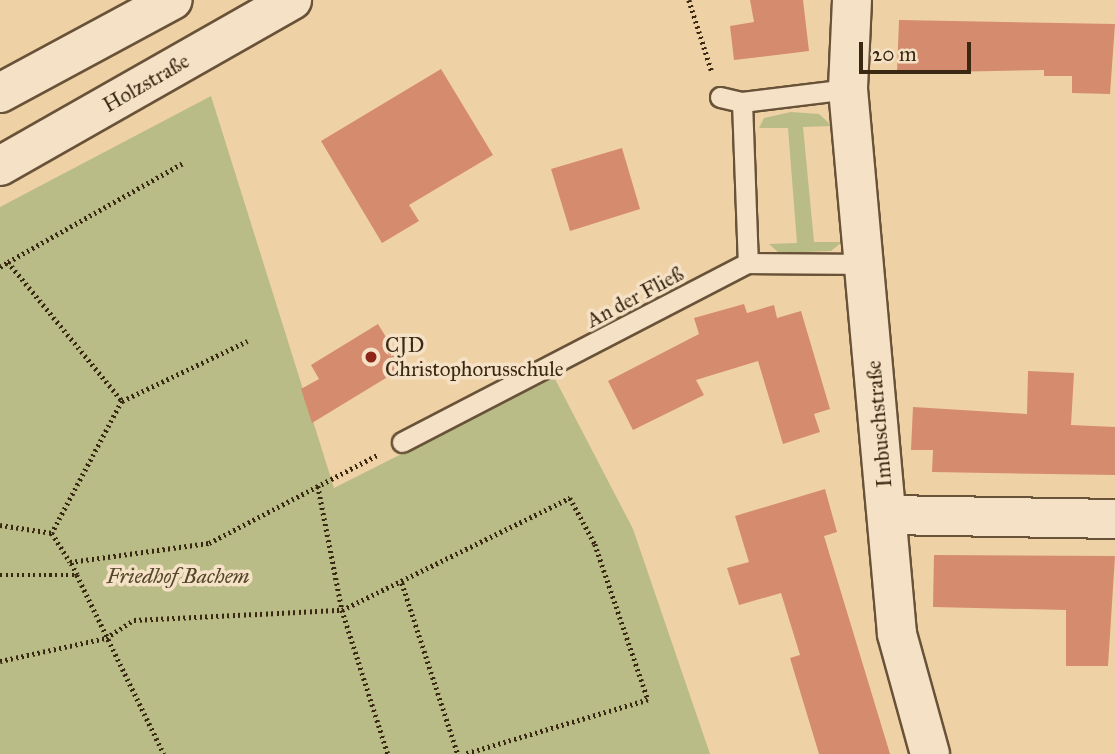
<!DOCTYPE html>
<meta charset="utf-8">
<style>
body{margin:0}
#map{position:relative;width:1115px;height:754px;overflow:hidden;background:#efd1a6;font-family:"IM FELL Great Primer",serif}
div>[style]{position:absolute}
.green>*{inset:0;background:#b9bc87}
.building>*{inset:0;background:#d58b6d}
.path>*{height:4.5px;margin-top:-2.25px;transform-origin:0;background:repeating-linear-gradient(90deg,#3b2813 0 2px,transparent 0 5.5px)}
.roads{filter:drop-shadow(2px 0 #685238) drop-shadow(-2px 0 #685238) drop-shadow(0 2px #685238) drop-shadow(0 -2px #685238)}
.service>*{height:19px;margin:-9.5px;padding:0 9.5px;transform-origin:9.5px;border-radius:9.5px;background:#f5e1c5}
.minor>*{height:38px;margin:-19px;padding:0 19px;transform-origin:19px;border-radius:19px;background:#f5e1c5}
.secondary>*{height:38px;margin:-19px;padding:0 19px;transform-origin:19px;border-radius:19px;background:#f5e1c5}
.dots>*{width:19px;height:19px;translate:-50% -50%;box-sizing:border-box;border:4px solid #f5e1c5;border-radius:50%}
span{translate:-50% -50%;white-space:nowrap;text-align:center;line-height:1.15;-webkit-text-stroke:7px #f5e1c5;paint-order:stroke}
.street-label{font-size:21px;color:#3b2813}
.poi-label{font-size:21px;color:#3b2813}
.left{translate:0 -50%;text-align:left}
.park-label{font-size:21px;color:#54462a;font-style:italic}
.scale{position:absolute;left:859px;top:42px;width:112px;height:32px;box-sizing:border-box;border:4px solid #3b2813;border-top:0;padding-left:9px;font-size:21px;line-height:24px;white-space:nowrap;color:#3b2813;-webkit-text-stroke:5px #f5e1c5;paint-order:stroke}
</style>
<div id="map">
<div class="green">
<i style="clip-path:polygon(211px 96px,334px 488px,554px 377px,633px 529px,710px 754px,0 754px,0 207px)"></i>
<i style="clip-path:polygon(791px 112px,819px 114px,832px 126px,803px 127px,814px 242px,842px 242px,831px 251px,779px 253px,769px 244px,797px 243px,788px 128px,759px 128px,764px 118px)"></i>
</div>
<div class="building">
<i style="clip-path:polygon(750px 0,803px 0,809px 51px,734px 60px,730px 26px,754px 22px)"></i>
<i style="clip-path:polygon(899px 20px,1115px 24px,1110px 94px,1072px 93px,1072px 76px,1044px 76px,1044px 70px,897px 73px)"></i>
<i style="clip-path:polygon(441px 69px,493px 155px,409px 205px,419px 221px,382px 243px,321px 141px)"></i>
<i style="clip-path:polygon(622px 148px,640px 209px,570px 231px,551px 169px)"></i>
<i style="clip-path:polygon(744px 304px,747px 313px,774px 305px,777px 318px,801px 311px,830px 409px,814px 414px,820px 432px,783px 444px,758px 361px,696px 380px,704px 395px,633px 430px,608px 381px,699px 334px,694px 318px)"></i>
<i style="clip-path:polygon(378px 324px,404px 367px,312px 423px,301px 389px,319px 379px,311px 365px)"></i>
<i style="clip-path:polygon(1028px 371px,1074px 373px,1071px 425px,1115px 427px,1115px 475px,932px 472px,933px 450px,911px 450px,913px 407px,1027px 414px)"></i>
<i style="clip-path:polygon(825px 489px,837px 532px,824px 536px,890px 754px,819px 754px,790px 658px,800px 655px,781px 593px,739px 605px,727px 568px,749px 562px,735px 516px)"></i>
<i style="clip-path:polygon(934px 555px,1115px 556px,1108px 666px,1066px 666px,1066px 610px,933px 607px)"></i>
</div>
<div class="path">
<i style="left:689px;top:0;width:76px;rotate:72.3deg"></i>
<i style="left:8px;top:262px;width:201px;rotate:-29.5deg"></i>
<i style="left:0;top:267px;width:9px;rotate:-32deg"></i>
<i style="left:8px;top:262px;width:180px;rotate:50.6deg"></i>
<i style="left:122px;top:401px;width:149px;rotate:117.9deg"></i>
<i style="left:52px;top:533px;width:34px;rotate:58deg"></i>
<i style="left:122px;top:401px;width:139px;rotate:-25.6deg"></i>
<i style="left:318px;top:486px;width:126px;rotate:79deg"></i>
<i style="left:342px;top:610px;width:151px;rotate:72.3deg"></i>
<i style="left:0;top:525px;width:53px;rotate:8.7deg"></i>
<i style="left:0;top:575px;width:77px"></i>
<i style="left:77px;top:575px;width:15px;rotate:-118deg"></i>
<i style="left:70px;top:562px;width:140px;rotate:-7.8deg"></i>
<i style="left:209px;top:543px;width:192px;rotate:-27.6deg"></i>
<i style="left:77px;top:575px;width:199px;rotate:64.1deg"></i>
<i style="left:402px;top:583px;width:180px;rotate:71.9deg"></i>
<i style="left:0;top:661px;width:108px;rotate:-12.2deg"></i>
<i style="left:106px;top:638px;width:33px;rotate:-33deg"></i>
<i style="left:134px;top:620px;width:208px;rotate:-2.8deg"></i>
<i style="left:342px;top:610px;width:254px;rotate:-26.2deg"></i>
<i style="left:570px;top:498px;width:52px;rotate:61.5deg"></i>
<i style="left:595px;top:544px;width:165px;rotate:71.2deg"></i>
<i style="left:648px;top:700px;width:190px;rotate:163.5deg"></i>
</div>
<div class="roads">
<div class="service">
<i style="left:720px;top:97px;width:23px;rotate:13deg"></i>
<i style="left:742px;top:102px;width:107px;rotate:-7deg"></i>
<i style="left:742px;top:102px;width:161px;rotate:87.9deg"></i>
<i style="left:402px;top:442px;width:390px;rotate:-27.4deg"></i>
<i style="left:748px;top:263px;width:116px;rotate:0.5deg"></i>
</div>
<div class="minor">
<i style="left:852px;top:0;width:89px;rotate:92.6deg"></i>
<i style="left:848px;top:89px;width:547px;rotate:84.86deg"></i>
<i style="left:897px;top:634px;width:124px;rotate:74.6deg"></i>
<i style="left:887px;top:515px;width:228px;rotate:1deg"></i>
</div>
<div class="secondary">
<i style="left:0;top:93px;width:196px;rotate:-28.3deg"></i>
<i style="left:0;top:166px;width:336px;rotate:-29.6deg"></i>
</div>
</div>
<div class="dots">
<i style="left:371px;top:357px;background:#8f2418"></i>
</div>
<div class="street-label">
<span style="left:146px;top:83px;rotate:-30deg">Holzstraße</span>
<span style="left:635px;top:297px;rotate:-28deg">An der Fließ</span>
<span style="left:879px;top:424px;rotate:-95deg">Imbuschstraße</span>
</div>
<div class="poi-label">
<span class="left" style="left:385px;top:357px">CJD<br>Christophorusschule</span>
</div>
<div class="park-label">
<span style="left:178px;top:576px">Friedhof Bachem</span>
</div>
<div class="scale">20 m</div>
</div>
